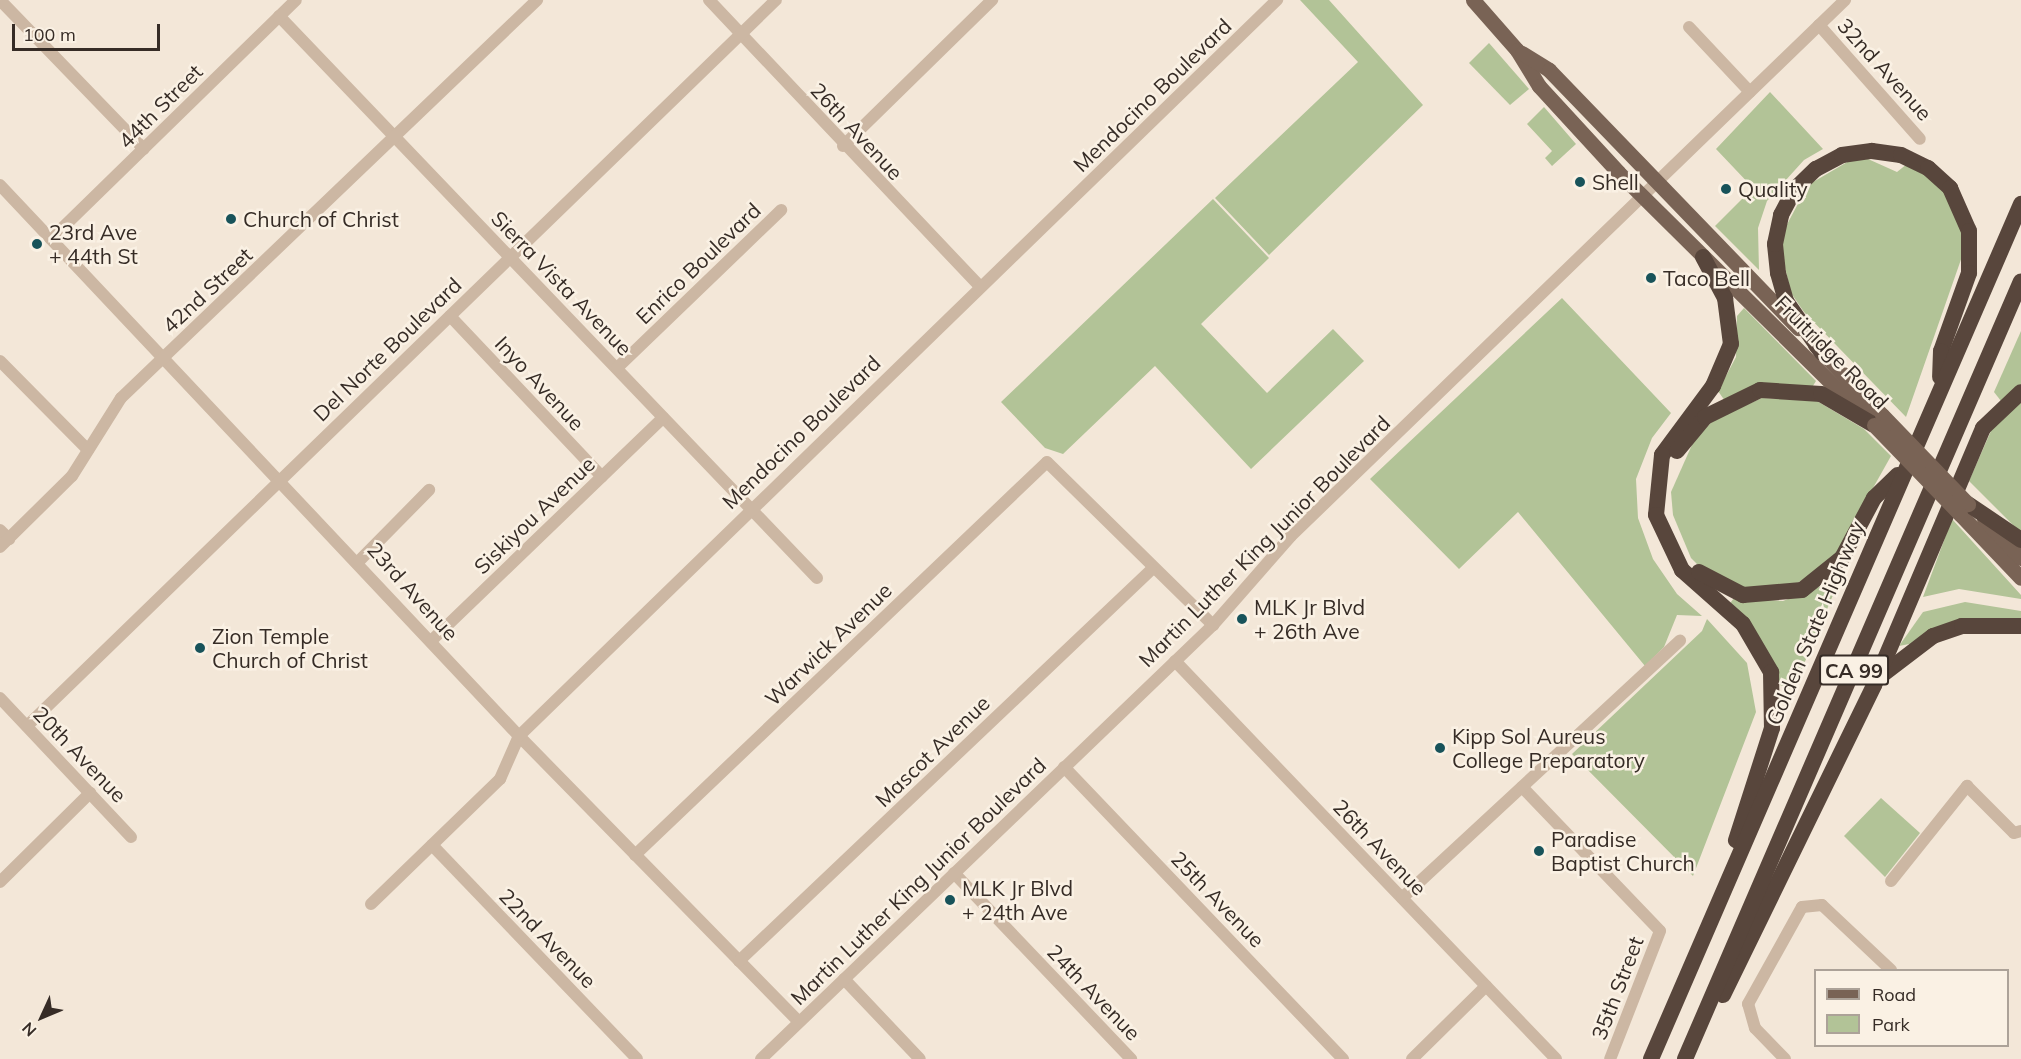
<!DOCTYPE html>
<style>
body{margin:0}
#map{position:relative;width:2021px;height:1059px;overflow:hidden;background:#f3e7d8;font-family:Mulish,sans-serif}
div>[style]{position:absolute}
.green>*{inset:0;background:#b2c397}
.minor>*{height:12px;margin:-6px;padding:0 6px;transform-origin:6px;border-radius:6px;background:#ccb7a3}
.major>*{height:15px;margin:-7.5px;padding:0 7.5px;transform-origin:7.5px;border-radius:7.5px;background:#796355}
.highway>*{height:16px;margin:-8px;padding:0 8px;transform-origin:8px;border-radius:8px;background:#58463c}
.major-bridge>*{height:15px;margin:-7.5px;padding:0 7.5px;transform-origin:7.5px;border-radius:7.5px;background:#796355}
.dots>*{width:16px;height:16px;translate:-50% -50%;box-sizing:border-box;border:3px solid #faf1e4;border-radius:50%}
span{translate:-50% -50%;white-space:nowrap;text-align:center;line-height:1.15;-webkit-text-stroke:5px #faf1e4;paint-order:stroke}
.shield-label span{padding:2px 4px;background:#faf1e4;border:2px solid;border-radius:4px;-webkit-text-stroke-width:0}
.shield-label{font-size:20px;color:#362c26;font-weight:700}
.street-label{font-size:21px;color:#362c26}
.poi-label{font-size:21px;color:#362c26}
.left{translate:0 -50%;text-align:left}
.legend{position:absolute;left:1814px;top:969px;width:195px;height:78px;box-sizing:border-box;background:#faf1e4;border:2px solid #aca298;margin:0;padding:8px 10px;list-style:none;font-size:18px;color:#362c26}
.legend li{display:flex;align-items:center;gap:12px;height:30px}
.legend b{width:30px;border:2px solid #aca298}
.north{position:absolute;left:12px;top:987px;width:60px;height:60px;-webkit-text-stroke:4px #faf1e4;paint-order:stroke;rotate:226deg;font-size:16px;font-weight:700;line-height:24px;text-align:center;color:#362c26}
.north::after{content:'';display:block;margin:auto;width:21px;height:27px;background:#362c26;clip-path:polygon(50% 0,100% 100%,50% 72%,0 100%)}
.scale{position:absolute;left:12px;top:24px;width:148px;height:27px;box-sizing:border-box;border:3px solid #362c26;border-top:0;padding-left:8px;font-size:18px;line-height:21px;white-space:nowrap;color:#362c26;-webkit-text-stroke:4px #faf1e4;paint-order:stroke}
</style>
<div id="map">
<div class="green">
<i style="clip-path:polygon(1300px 0,1329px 0,1423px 105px,1269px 255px,1215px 198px,1358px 62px)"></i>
<i style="clip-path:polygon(1489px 43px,1529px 89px,1510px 105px,1469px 63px)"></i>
<i style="clip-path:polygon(1770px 92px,1823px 149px,1804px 160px,1767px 201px,1758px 228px,1759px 270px,1715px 226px,1753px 188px,1716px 149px)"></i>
<i style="clip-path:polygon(1544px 107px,1576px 144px,1552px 166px,1545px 158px,1552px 151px,1527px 124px)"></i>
<i style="clip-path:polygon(1868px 159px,1897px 172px,1907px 164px,1938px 184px,1956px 208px,1965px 248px,1906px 417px,1804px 312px,1791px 293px,1782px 255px,1784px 230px,1808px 185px,1849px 161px)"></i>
<i style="clip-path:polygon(1213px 199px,1269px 258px,1201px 324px,1267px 393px,1333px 329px,1364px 361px,1251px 469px,1155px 366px,1063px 454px,1045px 448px,1001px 402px)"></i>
<i style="clip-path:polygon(1562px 298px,1671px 413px,1652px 438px,1636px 479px,1638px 518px,1653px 559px,1677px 594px,1702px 616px,1677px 615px,1664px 647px,1645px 666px,1518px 512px,1459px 569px,1370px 479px)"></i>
<i style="clip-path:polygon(1744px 308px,1816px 381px,1811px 389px,1725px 401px,1718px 391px,1736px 357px,1737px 316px)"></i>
<i style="clip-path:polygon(2021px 331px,2021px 388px,2001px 401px,1994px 392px)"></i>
<i style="clip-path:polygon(1762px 398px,1817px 401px,1864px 429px,1891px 456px,1832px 561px,1788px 589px,1751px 593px,1709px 576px,1691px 558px,1673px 515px,1671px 492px,1695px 438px,1715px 419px)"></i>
<i style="clip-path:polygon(2021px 401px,2021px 533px,1969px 481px,1994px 424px)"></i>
<i style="clip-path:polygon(1952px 519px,2021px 595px,2021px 599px,1959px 589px,1923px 597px)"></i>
<i style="clip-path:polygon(1821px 586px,1833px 595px,1793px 690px,1780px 685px,1757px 633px,1728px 606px,1734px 598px,1783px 601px)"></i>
<i style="clip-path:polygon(1965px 602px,2021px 611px,2021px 622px,1899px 646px,1923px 612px)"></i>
<i style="clip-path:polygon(1707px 619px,1747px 663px,1756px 712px,1693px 876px,1572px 754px,1702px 631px)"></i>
<i style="clip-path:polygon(1881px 798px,1920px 833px,1885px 877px,1844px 836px)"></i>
</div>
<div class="minor">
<i style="left:0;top:0;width:207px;rotate:46deg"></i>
<i style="left:709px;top:0;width:395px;rotate:46.6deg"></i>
<i style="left:279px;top:16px;width:778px;rotate:46.25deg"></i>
<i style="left:1819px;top:25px;width:152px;rotate:48.5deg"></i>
<i style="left:1689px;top:27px;width:89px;rotate:46.8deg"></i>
<i style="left:843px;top:146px;width:209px;rotate:-44.4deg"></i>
<i style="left:0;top:185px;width:757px;rotate:46.71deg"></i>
<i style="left:519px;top:736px;width:400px;rotate:45.6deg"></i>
<i style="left:51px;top:239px;width:342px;rotate:-44.3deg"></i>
<i style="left:450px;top:316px;width:221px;rotate:46.6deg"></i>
<i style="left:0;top:361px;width:125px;rotate:45.3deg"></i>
<i style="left:617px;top:368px;width:228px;rotate:-43.9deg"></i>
<i style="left:0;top:530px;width:13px;rotate:45deg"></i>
<i style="left:0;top:547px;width:101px;rotate:-44.6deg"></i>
<i style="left:72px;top:476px;width:92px;rotate:-57.9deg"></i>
<i style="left:121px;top:398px;width:576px;rotate:-43.73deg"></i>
<i style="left:359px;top:561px;width:100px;rotate:-45.4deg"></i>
<i style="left:431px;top:641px;width:322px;rotate:-43.9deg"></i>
<i style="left:1175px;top:661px;width:551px;rotate:46.25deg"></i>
<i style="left:0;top:698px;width:191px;rotate:46.7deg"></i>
<i style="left:27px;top:726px;width:1043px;rotate:-44.11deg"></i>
<i style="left:1064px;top:767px;width:404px;rotate:46.3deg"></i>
<i style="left:1522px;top:787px;width:199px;rotate:46.2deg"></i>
<i style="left:1660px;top:931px;width:137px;rotate:111.3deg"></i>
<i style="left:432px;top:845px;width:296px;rotate:46.2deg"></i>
<i style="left:635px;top:855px;width:569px;rotate:-43.65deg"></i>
<i style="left:1047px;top:462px;width:233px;rotate:44.5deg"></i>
<i style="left:954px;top:873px;width:257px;rotate:46.4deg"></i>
<i style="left:1891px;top:881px;width:122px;rotate:-51.3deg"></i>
<i style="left:1967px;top:786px;width:66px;rotate:45deg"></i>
<i style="left:2014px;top:833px;width:7px;rotate:-16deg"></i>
<i style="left:0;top:882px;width:127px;rotate:-44.7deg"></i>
<i style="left:1402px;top:898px;width:379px;rotate:-42.8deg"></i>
<i style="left:371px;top:904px;width:180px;rotate:-44.1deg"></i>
<i style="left:500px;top:779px;width:47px;rotate:-66.2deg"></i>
<i style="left:519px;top:736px;width:1057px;rotate:-44.16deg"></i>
<i style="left:739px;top:961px;width:568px;rotate:-43.5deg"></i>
<i style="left:844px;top:979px;width:110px;rotate:46.5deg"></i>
<i style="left:761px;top:1059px;width:627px;rotate:-43.84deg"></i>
<i style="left:1213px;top:625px;width:118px;rotate:-48.8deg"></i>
<i style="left:1291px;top:536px;width:771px;rotate:-44.05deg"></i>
<i style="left:1412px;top:1059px;width:104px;rotate:-44.6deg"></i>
<i style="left:1785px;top:1059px;width:43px;rotate:-134.1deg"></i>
<i style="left:1755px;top:1028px;width:25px;rotate:-106deg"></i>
<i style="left:1748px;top:1004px;width:111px;rotate:-60.9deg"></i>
<i style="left:1802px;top:907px;width:20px;rotate:-6deg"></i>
<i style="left:1822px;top:905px;width:95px;rotate:43.3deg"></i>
</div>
<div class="major">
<i style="left:1473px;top:0;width:67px;rotate:48.7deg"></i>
<i style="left:1517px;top:50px;width:42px;rotate:58.6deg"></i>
<i style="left:1539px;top:86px;width:117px;rotate:47.4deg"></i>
<i style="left:1618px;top:172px;width:349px;rotate:44.7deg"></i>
<i style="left:1522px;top:53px;width:32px;rotate:32deg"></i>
<i style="left:1549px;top:70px;width:359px;rotate:46deg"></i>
<i style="left:1815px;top:345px;width:97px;rotate:46.3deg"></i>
<i style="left:1960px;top:514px;width:88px;rotate:46.4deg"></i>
<i style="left:1984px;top:519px;width:54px;rotate:46.5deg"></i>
</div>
<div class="highway">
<i style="left:1703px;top:257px;width:47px;rotate:61.8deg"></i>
<i style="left:1725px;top:298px;width:46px;rotate:82.6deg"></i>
<i style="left:1731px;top:344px;width:46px;rotate:113.2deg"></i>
<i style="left:1713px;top:386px;width:86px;rotate:126.5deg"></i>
<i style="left:1662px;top:455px;width:60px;rotate:95.7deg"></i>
<i style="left:1656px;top:515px;width:61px;rotate:64.7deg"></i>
<i style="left:1682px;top:570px;width:81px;rotate:41.5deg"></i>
<i style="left:1743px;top:624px;width:56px;rotate:59.7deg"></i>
<i style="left:1771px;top:672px;width:56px;rotate:89deg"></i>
<i style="left:1772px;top:728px;width:118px;rotate:107.8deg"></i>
<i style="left:1822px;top:353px;width:63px;rotate:-124.7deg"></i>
<i style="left:1786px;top:301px;width:29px;rotate:-106deg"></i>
<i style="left:1778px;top:273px;width:29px;rotate:-96deg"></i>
<i style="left:1775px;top:244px;width:30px;rotate:-78deg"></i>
<i style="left:1781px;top:215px;width:30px;rotate:-62deg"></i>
<i style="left:1795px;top:189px;width:29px;rotate:-44deg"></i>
<i style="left:1816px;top:169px;width:30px;rotate:-28deg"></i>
<i style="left:1842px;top:155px;width:30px;rotate:-8deg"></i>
<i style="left:1872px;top:151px;width:29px;rotate:8deg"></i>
<i style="left:1901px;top:155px;width:30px;rotate:26deg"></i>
<i style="left:1928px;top:168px;width:30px;rotate:42deg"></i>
<i style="left:1950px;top:188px;width:47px;rotate:66.2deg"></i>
<i style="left:1969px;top:231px;width:42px;rotate:90deg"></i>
<i style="left:1969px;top:273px;width:83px;rotate:109.7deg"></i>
<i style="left:1941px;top:351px;width:26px;rotate:92deg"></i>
<i style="left:1677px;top:451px;width:44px;rotate:-50.5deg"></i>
<i style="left:1705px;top:417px;width:61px;rotate:-26.1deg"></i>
<i style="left:1760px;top:390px;width:61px;rotate:3.8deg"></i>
<i style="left:1821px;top:394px;width:61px;rotate:30.3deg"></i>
<i style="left:1968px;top:504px;width:64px;rotate:34.2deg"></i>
<i style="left:1699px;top:572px;width:50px;rotate:27.6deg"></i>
<i style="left:1743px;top:595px;width:59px;rotate:-4.8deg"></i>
<i style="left:1802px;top:590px;width:51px;rotate:-38.7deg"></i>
<i style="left:1842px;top:558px;width:68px;rotate:-61.9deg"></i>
<i style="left:1874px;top:498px;width:33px;rotate:-44deg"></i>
<i style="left:1882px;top:675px;width:64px;rotate:-37.4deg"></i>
<i style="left:1933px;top:636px;width:31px;rotate:-19deg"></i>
<i style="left:1962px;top:626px;width:59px"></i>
<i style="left:1723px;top:995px;width:345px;rotate:-64deg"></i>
<i style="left:1874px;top:685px;width:279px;rotate:-67deg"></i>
<i style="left:1983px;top:428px;width:52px;rotate:-43.5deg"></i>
<i style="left:1651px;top:1059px;width:932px;rotate:-66.6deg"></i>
<i style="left:1685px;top:1059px;width:847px;rotate:-66.64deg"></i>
</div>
<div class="major-bridge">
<i style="left:1882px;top:415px;width:124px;rotate:46deg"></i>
<i style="left:1874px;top:425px;width:124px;rotate:46deg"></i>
</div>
<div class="dots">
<i style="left:1580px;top:182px;background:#18535a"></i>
<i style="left:1726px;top:189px;background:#18535a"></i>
<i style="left:231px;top:219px;background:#18535a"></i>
<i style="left:37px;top:244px;background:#18535a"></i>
<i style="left:1651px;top:278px;background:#18535a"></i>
<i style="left:1242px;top:619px;background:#18535a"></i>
<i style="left:200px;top:648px;background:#18535a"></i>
<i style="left:1440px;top:748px;background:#18535a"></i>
<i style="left:1539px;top:851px;background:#18535a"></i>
<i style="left:950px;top:900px;background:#18535a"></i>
</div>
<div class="shield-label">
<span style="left:1854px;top:670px">CA 99</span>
</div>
<div class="street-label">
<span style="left:1885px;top:69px;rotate:48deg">32nd Avenue</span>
<span style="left:1152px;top:95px;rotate:-44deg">Mendocino Boulevard</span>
<span style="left:160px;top:106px;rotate:-45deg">44th Street</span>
<span style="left:857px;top:131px;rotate:47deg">26th Avenue</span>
<span style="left:698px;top:263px;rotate:-44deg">Enrico Boulevard</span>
<span style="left:562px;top:283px;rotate:46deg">Sierra Vista Avenue</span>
<span style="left:207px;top:290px;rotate:-43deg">42nd Street</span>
<span style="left:387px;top:349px;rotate:-44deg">Del Norte Boulevard</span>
<span style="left:1832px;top:352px;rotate:45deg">Fruitridge Road</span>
<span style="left:540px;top:383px;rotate:47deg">Inyo Avenue</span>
<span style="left:801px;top:432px;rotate:-44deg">Mendocino Boulevard</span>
<span style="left:534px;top:515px;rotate:-44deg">Siskiyou Avenue</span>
<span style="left:1264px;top:541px;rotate:-45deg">Martin Luther King Junior Boulevard</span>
<span style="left:413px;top:591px;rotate:48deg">23rd Avenue</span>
<span style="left:1815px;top:623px;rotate:-67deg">Golden State Highway</span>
<span style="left:828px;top:644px;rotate:-44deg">Warwick Avenue</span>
<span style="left:932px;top:751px;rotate:-44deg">Mascot Avenue</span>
<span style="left:80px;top:754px;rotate:46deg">20th Avenue</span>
<span style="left:1380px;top:847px;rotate:46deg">26th Avenue</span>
<span style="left:918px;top:881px;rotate:-44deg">Martin Luther King Junior Boulevard</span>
<span style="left:1218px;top:899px;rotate:46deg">25th Avenue</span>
<span style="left:548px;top:938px;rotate:46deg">22nd Avenue</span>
<span style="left:1617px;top:988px;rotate:-69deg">35th Street</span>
<span style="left:1094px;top:992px;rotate:46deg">24th Avenue</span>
</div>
<div class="poi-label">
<span class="left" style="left:1592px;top:182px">Shell</span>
<span class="left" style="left:1738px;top:189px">Quality</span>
<span class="left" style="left:243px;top:219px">Church of Christ</span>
<span class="left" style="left:49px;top:244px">23rd Ave<br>+ 44th St</span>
<span class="left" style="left:1663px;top:278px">Taco Bell</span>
<span class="left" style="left:1254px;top:619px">MLK Jr Blvd<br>+ 26th Ave</span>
<span class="left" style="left:212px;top:648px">Zion Temple<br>Church of Christ</span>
<span class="left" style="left:1452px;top:748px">Kipp Sol Aureus<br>College Preparatory</span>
<span class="left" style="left:1551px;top:851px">Paradise<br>Baptist Church</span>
<span class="left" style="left:962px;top:900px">MLK Jr Blvd<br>+ 24th Ave</span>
</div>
<ul class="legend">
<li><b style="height:8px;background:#796355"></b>Road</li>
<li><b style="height:16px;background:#b2c397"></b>Park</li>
</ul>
<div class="north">N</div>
<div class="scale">100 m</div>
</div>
